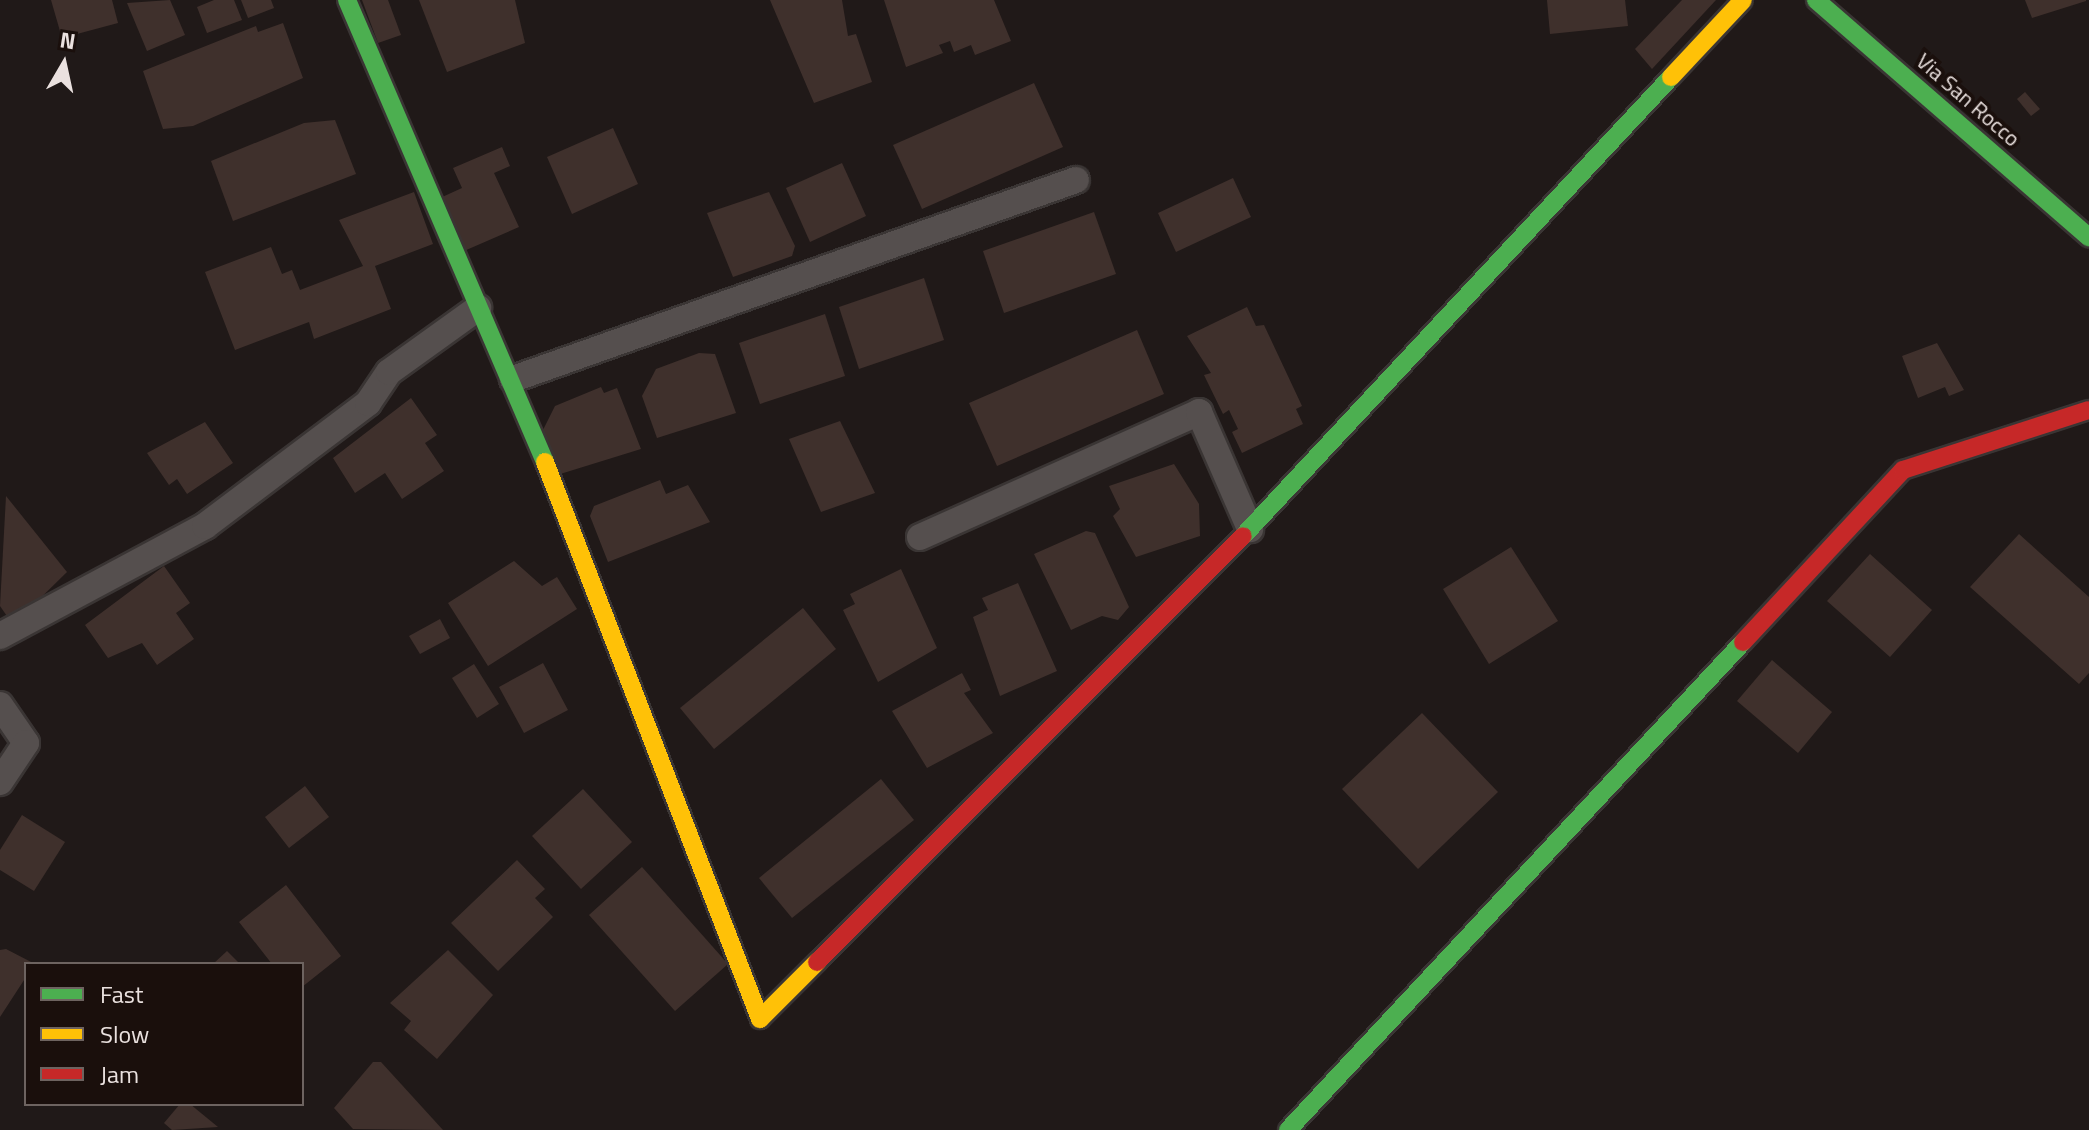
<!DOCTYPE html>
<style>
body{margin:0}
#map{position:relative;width:2089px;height:1130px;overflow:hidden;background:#201918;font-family:"Titillium Web",sans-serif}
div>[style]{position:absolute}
.building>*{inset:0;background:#3f302c}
.roads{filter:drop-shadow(2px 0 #3a3534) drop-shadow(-2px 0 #3a3534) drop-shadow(0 2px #3a3534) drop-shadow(0 -2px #3a3534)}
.street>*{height:26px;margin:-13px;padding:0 13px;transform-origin:13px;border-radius:13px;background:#554f4e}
.fast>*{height:18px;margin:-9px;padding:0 9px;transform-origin:9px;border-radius:9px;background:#4caf50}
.slow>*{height:18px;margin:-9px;padding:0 9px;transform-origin:9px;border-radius:9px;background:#ffc107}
.jam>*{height:18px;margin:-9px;padding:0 9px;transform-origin:9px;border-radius:9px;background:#c62828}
span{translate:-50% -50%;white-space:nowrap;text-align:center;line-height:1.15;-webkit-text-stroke:8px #1a0f0c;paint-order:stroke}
.street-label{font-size:22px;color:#eae1df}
.legend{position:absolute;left:24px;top:962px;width:280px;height:144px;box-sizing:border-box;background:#1a0f0c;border:2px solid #6d6360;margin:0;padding:10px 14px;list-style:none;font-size:24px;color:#eae1df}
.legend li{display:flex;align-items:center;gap:16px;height:40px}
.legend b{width:40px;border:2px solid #6d6360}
.north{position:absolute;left:24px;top:24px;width:80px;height:80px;-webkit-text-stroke:6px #1a0f0c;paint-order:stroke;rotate:9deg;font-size:22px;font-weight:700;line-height:32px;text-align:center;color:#eae1df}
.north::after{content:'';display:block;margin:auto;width:28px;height:36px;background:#eae1df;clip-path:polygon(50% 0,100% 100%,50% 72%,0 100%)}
</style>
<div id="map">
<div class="building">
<i style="clip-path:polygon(51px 0,112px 0,118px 23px,62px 38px)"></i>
<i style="clip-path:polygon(170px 0,185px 35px,147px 51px,127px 3px)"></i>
<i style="clip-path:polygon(214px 0,234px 0,242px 20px,207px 33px,197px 7px)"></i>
<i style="clip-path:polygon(241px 0,271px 0,274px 8px,248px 18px)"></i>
<i style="clip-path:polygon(362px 0,388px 0,401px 35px,378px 43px)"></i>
<i style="clip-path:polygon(419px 0,515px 0,525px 43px,447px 72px)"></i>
<i style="clip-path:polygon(770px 0,842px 0,848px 36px,856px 34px,872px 82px,814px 103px)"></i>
<i style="clip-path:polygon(884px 0,994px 0,1011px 41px,975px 55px,971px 45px,954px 52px,950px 41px,939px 45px,943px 53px,906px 67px)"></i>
<i style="clip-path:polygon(1547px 0,1625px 0,1628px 26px,1550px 34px)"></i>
<i style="clip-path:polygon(1682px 0,1716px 0,1652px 69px,1635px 49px)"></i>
<i style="clip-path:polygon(2025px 0,2086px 0,2086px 1px,2032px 18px)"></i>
<i style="clip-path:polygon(283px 23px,303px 78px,193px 126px,163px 129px,143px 71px,256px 26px,258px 32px)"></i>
<i style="clip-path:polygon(1034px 83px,1063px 147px,922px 209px,893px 145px)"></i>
<i style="clip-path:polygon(2025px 92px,2040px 109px,2031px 116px,2017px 99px)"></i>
<i style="clip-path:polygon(335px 120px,356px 174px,233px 221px,211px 161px,304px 123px)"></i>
<i style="clip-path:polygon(613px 128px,638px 184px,572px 214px,547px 157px)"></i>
<i style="clip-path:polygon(502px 147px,510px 166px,494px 173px,519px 227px,464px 251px,440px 198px,462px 188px,453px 168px)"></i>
<i style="clip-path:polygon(842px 163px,866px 216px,810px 242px,786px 188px)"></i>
<i style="clip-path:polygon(1233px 178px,1251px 217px,1176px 252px,1158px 213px)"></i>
<i style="clip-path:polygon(414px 192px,433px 244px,375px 266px,391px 309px,314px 339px,309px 322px,235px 350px,205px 272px,271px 247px,282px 274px,292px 270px,300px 290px,363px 266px,339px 220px)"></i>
<i style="clip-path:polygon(769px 192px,795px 246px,792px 256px,733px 277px,707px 213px)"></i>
<i style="clip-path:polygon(1094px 212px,1116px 274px,1004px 313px,983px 251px)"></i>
<i style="clip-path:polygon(924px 278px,944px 340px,859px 369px,839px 307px)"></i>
<i style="clip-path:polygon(1247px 307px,1256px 326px,1264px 325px,1302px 406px,1296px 409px,1303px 424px,1242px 453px,1232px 432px,1238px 429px,1229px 410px,1223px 414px,1204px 375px,1211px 373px,1187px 336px)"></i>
<i style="clip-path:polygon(825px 314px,845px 376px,760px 404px,739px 343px)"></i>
<i style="clip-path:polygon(1137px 330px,1164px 394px,997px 466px,969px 403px)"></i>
<i style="clip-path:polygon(1937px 343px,1964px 390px,1949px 396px,1945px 387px,1918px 398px,1902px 356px)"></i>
<i style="clip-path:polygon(699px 353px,715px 354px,736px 413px,657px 438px,642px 396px,656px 369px)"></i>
<i style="clip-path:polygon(601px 387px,604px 393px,617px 388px,641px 449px,557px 475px,541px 434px,555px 406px)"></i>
<i style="clip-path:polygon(411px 398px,437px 435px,425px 443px,444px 471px,402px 499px,385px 473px,355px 493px,333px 458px)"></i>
<i style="clip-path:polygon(840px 421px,875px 493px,821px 512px,789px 439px)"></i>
<i style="clip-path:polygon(205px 422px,233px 463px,187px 494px,177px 479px,169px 485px,147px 453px)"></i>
<i style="clip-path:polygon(1174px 464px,1199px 504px,1200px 536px,1136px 557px,1113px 516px,1120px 509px,1109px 486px)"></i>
<i style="clip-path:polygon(660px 480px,666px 494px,688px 485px,710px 522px,608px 562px,590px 516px,594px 506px)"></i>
<i style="clip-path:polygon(6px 496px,67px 572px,13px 625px,0 606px)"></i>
<i style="clip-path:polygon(1086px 531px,1095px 533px,1129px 607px,1118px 620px,1102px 616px,1071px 630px,1034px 554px)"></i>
<i style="clip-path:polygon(2019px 534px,2089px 597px,2089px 673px,2079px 684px,1970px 587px)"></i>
<i style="clip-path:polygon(1511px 547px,1558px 621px,1489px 664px,1443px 589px)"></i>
<i style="clip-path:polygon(1870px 554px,1932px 610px,1890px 657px,1827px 601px)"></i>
<i style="clip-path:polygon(514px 561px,542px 586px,557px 577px,577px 609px,488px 666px,448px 603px)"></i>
<i style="clip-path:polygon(164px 566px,190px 603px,176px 613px,194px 639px,157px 665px,142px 643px,108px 658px,85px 625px)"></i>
<i style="clip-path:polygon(901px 569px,937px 648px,878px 682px,843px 610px,855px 604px,850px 594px)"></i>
<i style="clip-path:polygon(1018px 583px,1057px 671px,1000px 696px,973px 617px,988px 610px,982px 598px)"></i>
<i style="clip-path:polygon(803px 608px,836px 649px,714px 749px,680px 708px)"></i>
<i style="clip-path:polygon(440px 619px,450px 638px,420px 654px,409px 636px)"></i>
<i style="clip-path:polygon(1772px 660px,1832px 712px,1798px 753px,1737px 701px)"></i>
<i style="clip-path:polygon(543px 663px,568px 710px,524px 733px,499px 687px)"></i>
<i style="clip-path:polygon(474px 664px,499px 704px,477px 718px,452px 678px)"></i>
<i style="clip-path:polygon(962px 673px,971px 690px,964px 693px,993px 733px,927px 768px,892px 711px)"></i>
<i style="clip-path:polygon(1422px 713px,1498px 792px,1418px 869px,1342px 789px)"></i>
<i style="clip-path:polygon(881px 779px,914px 820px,792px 918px,759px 878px)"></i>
<i style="clip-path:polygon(305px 786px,329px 817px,289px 848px,265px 817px)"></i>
<i style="clip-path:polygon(583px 789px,632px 842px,581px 889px,532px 836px)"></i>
<i style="clip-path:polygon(22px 815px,65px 842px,34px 891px,0 870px,0 850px)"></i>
<i style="clip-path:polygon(517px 860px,545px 889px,535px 898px,553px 917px,498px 971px,451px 923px)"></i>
<i style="clip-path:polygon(642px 867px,728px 964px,675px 1011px,589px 915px)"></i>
<i style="clip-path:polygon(286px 885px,341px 956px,302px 987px,302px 964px,272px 964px,239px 922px)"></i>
<i style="clip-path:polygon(6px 949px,35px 964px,26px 964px,26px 977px,0 1017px,0 950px)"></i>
<i style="clip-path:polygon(448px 950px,493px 995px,437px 1059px,404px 1030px,411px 1021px,390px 1003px)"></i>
<i style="clip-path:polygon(227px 951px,240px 964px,213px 964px)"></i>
<i style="clip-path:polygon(373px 1062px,381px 1062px,443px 1130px,353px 1129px,334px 1108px)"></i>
<i style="clip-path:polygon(180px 1104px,190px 1104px,218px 1127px,172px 1130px,164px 1123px)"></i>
</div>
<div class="roads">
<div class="street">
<i style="left:513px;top:379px;width:597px;rotate:-19.47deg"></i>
<i style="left:920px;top:537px;width:306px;rotate:-24.1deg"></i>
<i style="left:1199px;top:412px;width:128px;rotate:66.4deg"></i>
<i style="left:0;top:636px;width:233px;rotate:-28.2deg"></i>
<i style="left:205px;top:526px;width:204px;rotate:-37deg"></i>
<i style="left:368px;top:403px;width:37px;rotate:-56deg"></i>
<i style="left:389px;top:372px;width:110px;rotate:-35.7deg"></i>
<i style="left:0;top:705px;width:46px;rotate:55.6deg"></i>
<i style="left:26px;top:743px;width:47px;rotate:123.7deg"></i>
</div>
<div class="fast">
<i style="left:347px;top:0;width:503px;rotate:66.8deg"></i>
<i style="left:1816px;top:0;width:362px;rotate:41deg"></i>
<i style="left:1243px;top:536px;width:628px;rotate:-47deg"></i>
<i style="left:1288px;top:1130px;width:667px;rotate:-47deg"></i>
</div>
<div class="slow">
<i style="left:1671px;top:77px;width:105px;rotate:-46.9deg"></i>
<i style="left:545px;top:462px;width:597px;rotate:68.89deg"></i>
<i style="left:760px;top:1019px;width:81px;rotate:-45deg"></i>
</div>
<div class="jam">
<i style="left:1743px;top:642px;width:235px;rotate:-47.1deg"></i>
<i style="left:1903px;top:470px;width:195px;rotate:-17.9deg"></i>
<i style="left:817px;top:962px;width:602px;rotate:-45deg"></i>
</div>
</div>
<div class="street-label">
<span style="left:1968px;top:100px;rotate:41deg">Via San Rocco</span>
</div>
<ul class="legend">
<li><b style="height:10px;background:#4caf50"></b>Fast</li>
<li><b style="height:10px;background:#ffc107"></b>Slow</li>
<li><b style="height:10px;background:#c62828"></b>Jam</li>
</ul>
<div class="north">N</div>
</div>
